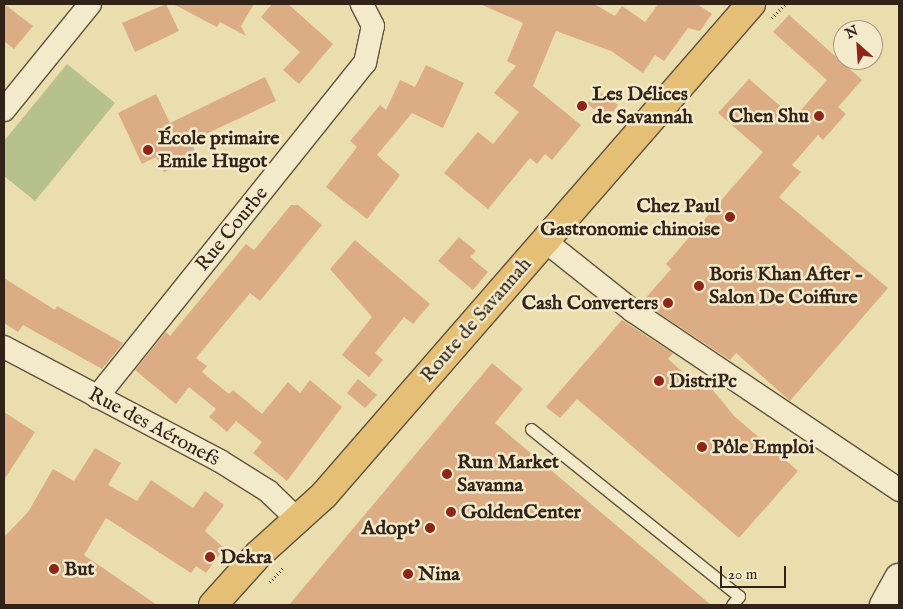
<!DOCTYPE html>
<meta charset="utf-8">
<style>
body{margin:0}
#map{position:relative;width:903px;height:609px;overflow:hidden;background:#ebdeae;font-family:"IM FELL English",serif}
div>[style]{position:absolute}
.green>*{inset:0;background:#b6c18b}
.building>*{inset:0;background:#dcad84}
.path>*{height:3px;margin-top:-1.5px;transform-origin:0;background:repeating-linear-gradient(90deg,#312317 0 1px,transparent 0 3.5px)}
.roads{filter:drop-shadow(1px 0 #60523d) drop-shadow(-1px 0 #60523d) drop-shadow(0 1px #60523d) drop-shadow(0 -1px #60523d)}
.lane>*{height:11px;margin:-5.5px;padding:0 5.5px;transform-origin:5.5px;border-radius:5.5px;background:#f2eaca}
.street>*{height:22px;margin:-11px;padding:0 11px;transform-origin:11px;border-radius:11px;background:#f2eaca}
.secondary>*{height:28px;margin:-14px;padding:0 14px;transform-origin:14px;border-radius:14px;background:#f2eaca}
.primary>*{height:28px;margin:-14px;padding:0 14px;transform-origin:14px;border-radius:14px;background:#e6bf77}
.dots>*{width:14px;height:14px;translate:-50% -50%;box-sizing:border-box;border:2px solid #f2eaca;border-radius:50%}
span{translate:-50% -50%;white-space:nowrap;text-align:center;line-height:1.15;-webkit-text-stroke:5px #f2eaca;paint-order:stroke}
.poi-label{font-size:20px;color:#312317;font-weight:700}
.left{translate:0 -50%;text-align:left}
.right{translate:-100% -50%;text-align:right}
.street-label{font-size:20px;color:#312317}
.frame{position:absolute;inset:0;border:5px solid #312317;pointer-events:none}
.north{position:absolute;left:833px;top:20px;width:50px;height:50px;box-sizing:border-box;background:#f2eaca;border:1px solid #a59a82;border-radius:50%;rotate:334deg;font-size:14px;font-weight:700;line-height:20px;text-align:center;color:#312317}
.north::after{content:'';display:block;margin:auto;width:18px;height:22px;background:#8f2418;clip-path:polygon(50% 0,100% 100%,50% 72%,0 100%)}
.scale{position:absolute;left:720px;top:566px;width:66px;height:22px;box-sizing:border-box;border:2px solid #312317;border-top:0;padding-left:6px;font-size:15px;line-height:18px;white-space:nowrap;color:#312317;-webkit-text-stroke:4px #f2eaca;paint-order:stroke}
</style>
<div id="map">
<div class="green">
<i style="clip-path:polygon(67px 64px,115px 103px,35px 201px,4px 176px,4px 141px)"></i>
</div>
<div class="building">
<i style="clip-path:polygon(4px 4px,33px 26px,14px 49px,4px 41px)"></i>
<i style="clip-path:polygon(166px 4px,179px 31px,135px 52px,122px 23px)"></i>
<i style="clip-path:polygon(173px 4px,254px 4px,241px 26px,246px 36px,220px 22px,217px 27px)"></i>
<i style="clip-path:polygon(272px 4px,288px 4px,333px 44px,299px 84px,283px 70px,300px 52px,261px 17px)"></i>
<i style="clip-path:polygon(480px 4px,594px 4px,615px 16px,622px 6px,645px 22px,658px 4px,697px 4px,712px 14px,700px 31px,688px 28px,664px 61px,655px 55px,643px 73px,611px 51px,556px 31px,533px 86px,581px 125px,552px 160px,545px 154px,537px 164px,530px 158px,488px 209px,444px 173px,478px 132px,493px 144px,519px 112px,494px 93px,516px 66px,507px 61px,523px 23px)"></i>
<i style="clip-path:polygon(789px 15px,862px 80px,838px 107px,846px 114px,823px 140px,818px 135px,792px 165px,801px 172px,779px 197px,888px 288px,790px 401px,736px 353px,730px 360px,642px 302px,671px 269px,666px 264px,763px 152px,718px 113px,749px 79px,794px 118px,827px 80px,773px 32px)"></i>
<i style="clip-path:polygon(426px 65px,464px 83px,443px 128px,412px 113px,377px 155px,400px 175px,367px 219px,326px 187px,357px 147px,350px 141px,380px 105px,386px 110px,400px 80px,415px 87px)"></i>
<i style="clip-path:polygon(265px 77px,276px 101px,191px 141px,197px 156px,164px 172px,156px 157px,142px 164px,118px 113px,156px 94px,170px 123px)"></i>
<i style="clip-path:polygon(597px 90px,618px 105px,608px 119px,587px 104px)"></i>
<i style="clip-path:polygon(291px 205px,298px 205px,322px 225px,260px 301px,250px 293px,196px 358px,207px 366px,202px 372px,229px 394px,233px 390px,262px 414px,288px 382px,300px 393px,310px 380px,342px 407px,287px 481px,253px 453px,262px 442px,236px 421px,227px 432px,209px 417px,216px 409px,189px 387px,176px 404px,135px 370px,166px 332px,170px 336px,246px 244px,254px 250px)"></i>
<i style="clip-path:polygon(459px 237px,476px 251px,470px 257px,488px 272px,473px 290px,438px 261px)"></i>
<i style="clip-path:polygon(355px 240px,430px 304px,413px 324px,404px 317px,375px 353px,383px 360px,369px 377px,342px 355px,372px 317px,330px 269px)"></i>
<i style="clip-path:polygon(4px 278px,55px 310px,57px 306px,123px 343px,102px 369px,23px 325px,18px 332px,4px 323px)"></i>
<i style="clip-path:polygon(622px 320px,673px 353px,668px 359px,686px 375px,707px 383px,734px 416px,798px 471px,739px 538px,577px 399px,560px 418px,546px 407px)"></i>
<i style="clip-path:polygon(492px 363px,523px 389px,495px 423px,711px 605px,289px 605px)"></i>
<i style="clip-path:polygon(358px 379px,377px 395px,365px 408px,347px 393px)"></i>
<i style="clip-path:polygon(4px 412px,35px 432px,4px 480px)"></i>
<i style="clip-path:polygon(95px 448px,121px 463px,108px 485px,137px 501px,151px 480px,193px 508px,205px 491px,224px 505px,205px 531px,224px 548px,206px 573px,196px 566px,191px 573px,106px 518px,84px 555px,157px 605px,4px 605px,4px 537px,28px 512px,53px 469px,74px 481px)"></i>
</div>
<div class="path">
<i style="left:772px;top:18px;width:19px;rotate:-47deg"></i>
<i style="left:270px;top:582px;width:19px;rotate:-47deg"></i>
</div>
<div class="roads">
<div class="lane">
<i style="left:531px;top:429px;width:267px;rotate:38.8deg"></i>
<i style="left:739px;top:596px;width:11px;rotate:128deg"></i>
</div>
<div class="street">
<i style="left:4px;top:110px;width:136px;rotate:-50.9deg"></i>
<i style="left:545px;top:241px;width:112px;rotate:38.5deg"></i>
<i style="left:633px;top:311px;width:321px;rotate:33.9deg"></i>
<i style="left:4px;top:347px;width:244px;rotate:27.8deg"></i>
<i style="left:220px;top:461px;width:57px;rotate:32deg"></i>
<i style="left:268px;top:491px;width:39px;rotate:44deg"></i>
<i style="left:97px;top:397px;width:428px;rotate:-51.3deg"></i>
<i style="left:365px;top:63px;width:38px;rotate:-78deg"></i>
<i style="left:373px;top:26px;width:25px;rotate:-117deg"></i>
</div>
<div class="secondary">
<i style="left:884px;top:605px;width:31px;rotate:-61deg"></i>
</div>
<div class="primary">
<i style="left:213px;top:605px;width:69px;rotate:-48deg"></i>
<i style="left:259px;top:554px;width:88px;rotate:-42.2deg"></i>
<i style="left:324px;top:495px;width:651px;rotate:-48.99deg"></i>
</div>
</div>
<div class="dots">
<i style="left:582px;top:106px;background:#8f2418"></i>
<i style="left:819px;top:116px;background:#8f2418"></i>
<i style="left:148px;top:150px;background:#8f2418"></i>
<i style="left:730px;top:217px;background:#8f2418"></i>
<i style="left:699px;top:286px;background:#8f2418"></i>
<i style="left:668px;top:303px;background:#8f2418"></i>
<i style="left:659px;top:381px;background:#8f2418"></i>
<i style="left:702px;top:447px;background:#8f2418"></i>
<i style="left:447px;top:474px;background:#8f2418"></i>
<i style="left:451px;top:512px;background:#8f2418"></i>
<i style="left:430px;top:528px;background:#8f2418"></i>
<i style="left:210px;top:557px;background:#8f2418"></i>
<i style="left:54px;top:569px;background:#8f2418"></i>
<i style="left:408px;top:574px;background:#8f2418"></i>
</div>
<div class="poi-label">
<span class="left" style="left:592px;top:106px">Les Délices<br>de Savannah</span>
<span class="right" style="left:809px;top:116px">Chen Shu</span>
<span class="left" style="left:158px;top:150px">École primaire<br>Emile Hugot</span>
<span class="right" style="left:720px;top:218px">Chez Paul<br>Gastronomie chinoise</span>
<span class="left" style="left:709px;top:286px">Boris Khan After -<br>Salon De Coiffure</span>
<span class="right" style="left:658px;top:303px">Cash Converters</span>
<span class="left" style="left:669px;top:381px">DistriPc</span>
<span class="left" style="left:712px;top:447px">Pôle Emploi</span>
<span class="left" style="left:457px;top:474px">Run Market<br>Savanna</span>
<span class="left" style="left:461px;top:512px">GoldenCenter</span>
<span class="right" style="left:420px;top:528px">Adopt'</span>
<span class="left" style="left:220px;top:557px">Dekra</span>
<span class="left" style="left:64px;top:569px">But</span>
<span class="left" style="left:418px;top:574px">Nina</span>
</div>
<div class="street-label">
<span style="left:232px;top:229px;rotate:-51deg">Rue Courbe</span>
<span style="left:476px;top:320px;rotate:-49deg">Route de Savannah</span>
<span style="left:154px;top:427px;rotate:28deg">Rue des Aéronefs</span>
</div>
<div class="frame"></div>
<div class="north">N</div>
<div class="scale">20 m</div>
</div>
